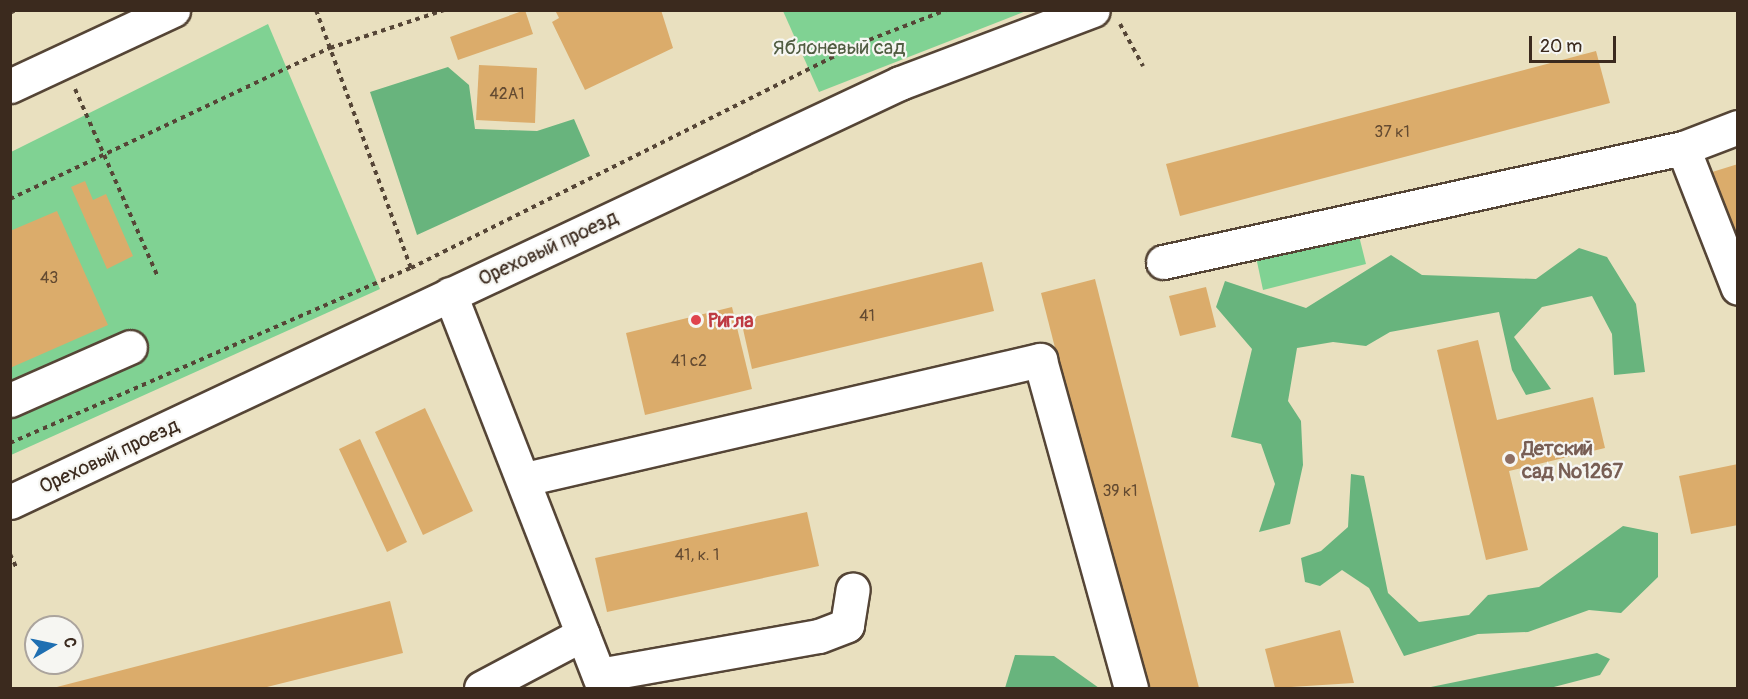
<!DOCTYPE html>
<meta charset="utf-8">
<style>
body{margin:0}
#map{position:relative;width:1748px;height:699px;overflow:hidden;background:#e9e0bf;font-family:Pangolin,sans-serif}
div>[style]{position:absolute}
.green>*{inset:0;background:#80d293}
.forest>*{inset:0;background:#68b47d}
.building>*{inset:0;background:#dbac6b}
.path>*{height:4px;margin-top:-2px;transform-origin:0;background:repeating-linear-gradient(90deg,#554536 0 4.5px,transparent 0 9px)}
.roads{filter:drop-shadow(2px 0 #554536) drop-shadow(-2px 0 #554536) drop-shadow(0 2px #554536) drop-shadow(0 -2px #554536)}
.minor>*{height:33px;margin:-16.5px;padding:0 16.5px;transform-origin:16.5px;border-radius:16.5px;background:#fff}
.dots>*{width:16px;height:16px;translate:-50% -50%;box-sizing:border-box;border:3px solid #f6f6f2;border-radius:50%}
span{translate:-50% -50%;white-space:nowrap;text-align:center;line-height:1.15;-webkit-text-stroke:4.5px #f6f6f2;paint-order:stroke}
.number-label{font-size:16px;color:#634a31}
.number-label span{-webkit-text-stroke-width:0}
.park-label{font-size:20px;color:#505c41}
.street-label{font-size:20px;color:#3b2a1e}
.health-label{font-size:20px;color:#be3a42;font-weight:700}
.left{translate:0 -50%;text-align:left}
.education-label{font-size:20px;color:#785e54;font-weight:700}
.frame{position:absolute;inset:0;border:12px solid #3b2a1e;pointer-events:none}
.north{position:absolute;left:24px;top:615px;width:60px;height:60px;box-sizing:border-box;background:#f6f6f2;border:2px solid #aba49d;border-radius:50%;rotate:81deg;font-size:16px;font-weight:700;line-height:24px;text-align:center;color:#3b2a1e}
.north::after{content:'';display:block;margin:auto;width:21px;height:27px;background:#1f6fb2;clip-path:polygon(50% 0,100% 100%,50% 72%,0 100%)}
.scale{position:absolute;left:1529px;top:36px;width:87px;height:27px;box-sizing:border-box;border:3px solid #3b2a1e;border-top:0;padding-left:8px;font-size:18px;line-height:21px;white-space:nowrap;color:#3b2a1e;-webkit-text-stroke:4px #f6f6f2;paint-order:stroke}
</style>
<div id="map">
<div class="green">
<i style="clip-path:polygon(783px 11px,1026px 11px,819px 92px)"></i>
<i style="clip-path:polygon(268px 24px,380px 289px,11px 455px,11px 152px)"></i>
<i style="clip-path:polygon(1358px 232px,1366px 264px,1263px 290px,1256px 257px)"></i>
</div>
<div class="forest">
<i style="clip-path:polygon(448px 67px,469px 85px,475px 129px,537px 131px,574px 119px,590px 156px,417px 235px,370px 92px)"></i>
<i style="clip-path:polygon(1579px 248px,1607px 257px,1636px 304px,1645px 372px,1614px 375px,1612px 334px,1592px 296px,1542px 307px,1514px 337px,1551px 389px,1526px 395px,1512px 370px,1499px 312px,1390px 332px,1366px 346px,1333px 342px,1297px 348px,1288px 401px,1301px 421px,1303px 465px,1290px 524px,1259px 532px,1275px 484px,1261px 444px,1231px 437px,1252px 349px,1216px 307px,1225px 281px,1306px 308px,1391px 255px,1422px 275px,1536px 279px)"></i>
<i style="clip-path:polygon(1351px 474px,1364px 476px,1388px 593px,1419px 622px,1469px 615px,1488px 595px,1539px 587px,1623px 526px,1658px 533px,1658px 577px,1621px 613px,1589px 610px,1528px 632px,1478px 634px,1404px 656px,1369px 588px,1342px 570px,1320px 586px,1305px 582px,1301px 558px,1321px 551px,1348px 527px)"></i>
<i style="clip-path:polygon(1597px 653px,1610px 659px,1600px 675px,1550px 688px,1426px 688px)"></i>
<i style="clip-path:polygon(1015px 655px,1054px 656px,1099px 688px,1005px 688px)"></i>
</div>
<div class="building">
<i style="clip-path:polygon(525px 10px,533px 34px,458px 60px,450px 37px)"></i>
<i style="clip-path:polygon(555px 10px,661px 10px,673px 48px,585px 90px,552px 22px,559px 18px)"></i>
<i style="clip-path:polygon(1596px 51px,1610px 103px,1180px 216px,1166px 164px)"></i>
<i style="clip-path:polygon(479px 65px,537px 68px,535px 123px,476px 120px)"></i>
<i style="clip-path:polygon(1738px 164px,1738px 243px,1709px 173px)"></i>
<i style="clip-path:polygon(85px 181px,93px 200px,106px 194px,133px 256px,107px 269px,71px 187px)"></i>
<i style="clip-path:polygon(57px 211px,108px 325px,10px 368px,10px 231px)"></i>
<i style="clip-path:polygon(982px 262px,994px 311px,752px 369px,741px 320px)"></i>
<i style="clip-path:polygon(1095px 279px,1199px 688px,1142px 688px,1041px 293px)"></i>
<i style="clip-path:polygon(1206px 287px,1216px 327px,1180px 336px,1169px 296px)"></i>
<i style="clip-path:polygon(732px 307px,752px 389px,645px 415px,626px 333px)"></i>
<i style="clip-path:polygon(1478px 340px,1497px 420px,1593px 397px,1605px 448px,1509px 471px,1528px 550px,1486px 560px,1437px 350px)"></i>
<i style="clip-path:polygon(425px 408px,473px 511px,423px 535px,375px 432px)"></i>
<i style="clip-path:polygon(360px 439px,407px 542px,387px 552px,339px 449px)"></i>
<i style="clip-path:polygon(1738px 464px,1738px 525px,1691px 534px,1679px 476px)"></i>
<i style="clip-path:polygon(807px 512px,819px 566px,607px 612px,595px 558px)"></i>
<i style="clip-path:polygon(390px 601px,403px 653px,263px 688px,53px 688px)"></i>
<i style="clip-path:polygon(1340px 630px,1354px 683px,1275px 688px,1265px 649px)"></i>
</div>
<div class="path">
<i style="left:316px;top:10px;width:275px;rotate:69.8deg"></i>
<i style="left:10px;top:13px;width:7px;rotate:-27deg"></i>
<i style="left:1120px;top:24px;width:48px;rotate:61.3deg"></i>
<i style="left:75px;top:89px;width:206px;rotate:66.2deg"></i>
<i style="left:10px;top:199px;width:354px;rotate:-25.3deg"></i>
<i style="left:330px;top:48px;width:120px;rotate:-18.4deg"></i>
<i style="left:10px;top:443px;width:438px;rotate:-23.6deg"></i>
<i style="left:411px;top:268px;width:503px;rotate:-26.57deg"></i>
<i style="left:861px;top:43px;width:91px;rotate:-21.2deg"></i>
<i style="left:10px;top:554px;width:17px;rotate:65deg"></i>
</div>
<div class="roads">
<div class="minor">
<i style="left:10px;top:86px;width:180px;rotate:-25deg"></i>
<i style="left:1738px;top:127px;width:59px;rotate:159.1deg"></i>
<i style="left:1683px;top:148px;width:150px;rotate:68.6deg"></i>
<i style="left:1163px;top:262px;width:532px;rotate:-12.37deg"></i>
<i style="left:450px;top:294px;width:423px;rotate:68.7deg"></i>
<i style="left:10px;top:400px;width:131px;rotate:-23.8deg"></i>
<i style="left:525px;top:479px;width:529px;rotate:-13.01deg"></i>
<i style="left:1040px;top:360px;width:340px;rotate:74.5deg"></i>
<i style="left:10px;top:502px;width:984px;rotate:-25.21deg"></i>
<i style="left:900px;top:83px;width:206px;rotate:-20.7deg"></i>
<i style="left:599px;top:675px;width:223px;rotate:-10.1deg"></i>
<i style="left:819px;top:636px;width:30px;rotate:-21deg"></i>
<i style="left:847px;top:625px;width:36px;rotate:-81deg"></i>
<i style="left:481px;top:688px;width:115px;rotate:-27.9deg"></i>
</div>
</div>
<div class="dots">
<i style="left:696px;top:320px;background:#e0444e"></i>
<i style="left:1510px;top:459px;background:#8d6e63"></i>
</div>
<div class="number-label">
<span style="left:507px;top:94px">42А1</span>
<span style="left:1392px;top:132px">37 к1</span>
<span style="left:49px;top:278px">43</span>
<span style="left:867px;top:316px">41</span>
<span style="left:689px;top:361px">41 с2</span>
<span style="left:1120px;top:491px">39 к1</span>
<span style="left:697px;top:555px">41, к. 1</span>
</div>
<div class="park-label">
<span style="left:839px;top:47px">Яблоневый сад</span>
</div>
<div class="street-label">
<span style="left:548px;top:248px;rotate:-25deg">Ореховый проезд</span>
<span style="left:109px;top:456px;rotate:-25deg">Ореховый проезд</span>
</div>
<div class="health-label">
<span class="left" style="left:708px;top:320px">Ригла</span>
</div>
<div class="education-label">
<span class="left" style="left:1522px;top:460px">Детский<br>сад №1267</span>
</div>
<div class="frame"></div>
<div class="north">С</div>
<div class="scale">20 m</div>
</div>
